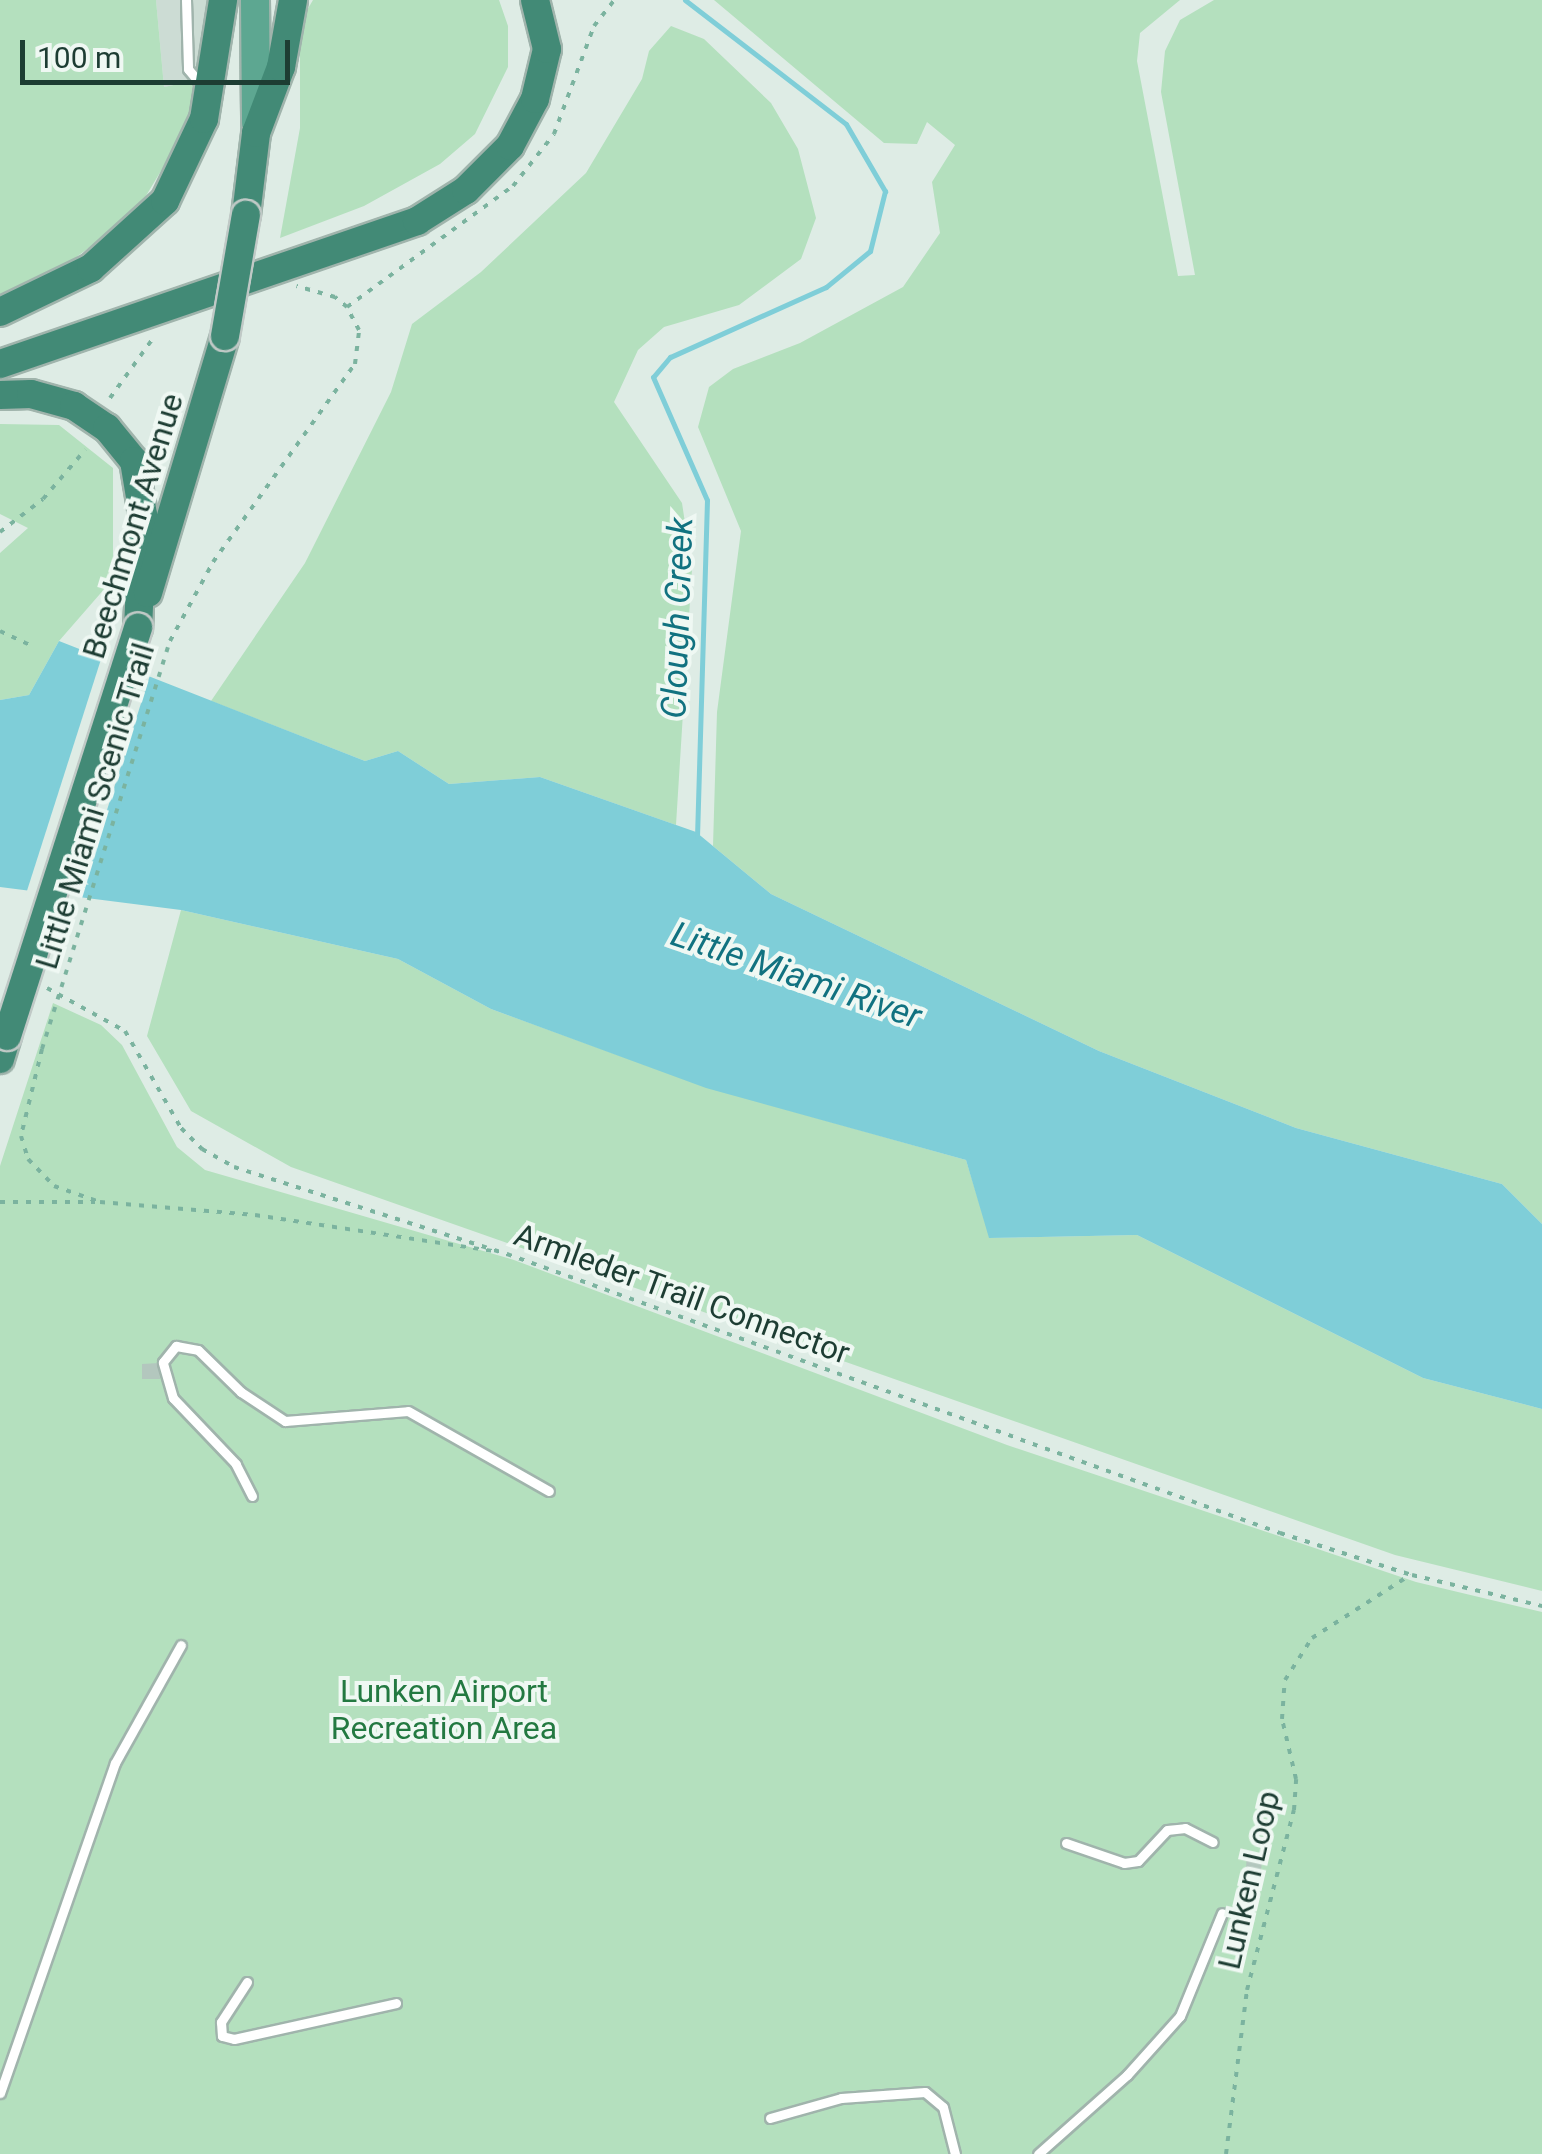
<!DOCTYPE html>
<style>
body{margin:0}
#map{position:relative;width:1542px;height:2154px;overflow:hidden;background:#deece5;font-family:Roboto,sans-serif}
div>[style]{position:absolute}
.built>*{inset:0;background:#ccdcd4}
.green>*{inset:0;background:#b4e0be}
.water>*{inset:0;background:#7fced8}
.pier>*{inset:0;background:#deece5}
.stream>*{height:5px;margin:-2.5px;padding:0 2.5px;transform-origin:2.5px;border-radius:2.5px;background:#7fced8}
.building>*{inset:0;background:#b3c7be}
.path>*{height:4px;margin-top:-2px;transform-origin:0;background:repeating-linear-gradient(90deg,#7bb39f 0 5px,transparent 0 13px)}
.roads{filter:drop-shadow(2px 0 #a0b4ac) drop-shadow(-2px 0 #a0b4ac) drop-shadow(0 2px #a0b4ac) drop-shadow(0 -2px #a0b4ac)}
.service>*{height:9px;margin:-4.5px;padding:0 4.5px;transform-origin:4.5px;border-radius:4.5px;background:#fff}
.primary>*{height:28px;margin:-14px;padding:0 14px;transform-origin:14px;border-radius:14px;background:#5da791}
.trunk>*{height:28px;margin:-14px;padding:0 14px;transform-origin:14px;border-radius:14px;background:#428a76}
.path-bridge>*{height:4px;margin-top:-2px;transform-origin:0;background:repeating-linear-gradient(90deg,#7bb39f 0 5px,transparent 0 13px)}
.bridges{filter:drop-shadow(2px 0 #c0c9c6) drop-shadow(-2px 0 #c0c9c6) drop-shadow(0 2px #c0c9c6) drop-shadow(0 -2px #c0c9c6)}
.trunk-bridge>*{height:28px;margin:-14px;padding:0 14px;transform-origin:14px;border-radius:14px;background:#428a76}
span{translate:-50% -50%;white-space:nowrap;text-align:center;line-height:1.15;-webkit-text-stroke:8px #eff8f3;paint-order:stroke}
.street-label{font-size:32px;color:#1d3d33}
.park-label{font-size:32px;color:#237941}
.water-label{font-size:35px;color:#117280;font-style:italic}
.scale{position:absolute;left:20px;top:40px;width:270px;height:45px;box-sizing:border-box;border:5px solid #1d3d33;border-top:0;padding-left:12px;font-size:30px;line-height:35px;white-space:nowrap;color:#1d3d33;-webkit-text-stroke:8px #eff8f3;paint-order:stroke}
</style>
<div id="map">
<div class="built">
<i style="clip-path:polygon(156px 0,212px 0,202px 79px,164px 87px)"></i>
</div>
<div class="green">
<i style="clip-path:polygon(0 0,156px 0,164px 87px,202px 79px,179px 141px,135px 214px,49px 277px,0 298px)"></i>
<i style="clip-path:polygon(313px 0,499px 0,508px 26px,508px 67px,475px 134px,440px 164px,364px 206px,280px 238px,300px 128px,300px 22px)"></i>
<i style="clip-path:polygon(714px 0,1180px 0,1140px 33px,1137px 61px,1178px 276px,1195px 275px,1161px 92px,1165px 51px,1180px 20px,1214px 0,1542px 0,1542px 1224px,1502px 1184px,1296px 1128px,1099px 1051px,771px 894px,713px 846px,717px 712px,741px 531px,698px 427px,709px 387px,733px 369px,800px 343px,903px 287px,940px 233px,932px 182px,955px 145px,927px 122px,917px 144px,884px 143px)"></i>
<i style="clip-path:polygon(671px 26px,704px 39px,771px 103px,798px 149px,816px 218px,801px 259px,739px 305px,664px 327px,638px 350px,614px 402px,682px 503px,692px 569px,676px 825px,540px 777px,449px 784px,398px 751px,365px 761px,211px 701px,305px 563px,391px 392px,412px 324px,481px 272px,586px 173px,642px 79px,649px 51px)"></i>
<i style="clip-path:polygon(0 424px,59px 425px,113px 468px,113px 579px,59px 641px,29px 695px,0 700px,0 553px,28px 528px,0 514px)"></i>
<i style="clip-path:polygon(181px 910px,398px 959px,491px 1009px,706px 1087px,966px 1160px,990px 1238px,1137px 1235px,1423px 1378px,1542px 1409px,1542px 1591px,1395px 1555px,291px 1167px,191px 1111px,147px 1036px)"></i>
<i style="clip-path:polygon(53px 1003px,101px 1025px,122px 1045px,177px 1147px,205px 1170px,514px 1260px,1007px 1445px,1416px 1582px,1542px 1612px,1542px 2154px,0 2154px,0 1166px)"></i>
</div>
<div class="water">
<i style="clip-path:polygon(59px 641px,365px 761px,398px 751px,449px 784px,540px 777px,696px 832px,771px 894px,1099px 1051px,1296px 1128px,1502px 1184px,1542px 1224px,1542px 1409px,1423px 1378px,1137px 1235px,989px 1238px,966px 1160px,706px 1088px,491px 1009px,398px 959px,181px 910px,0 887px,0 700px,29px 695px)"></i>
</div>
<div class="pier">
<i style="clip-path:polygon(103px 653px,151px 672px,77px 904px,25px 897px)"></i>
</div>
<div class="stream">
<i style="left:685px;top:0;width:203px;rotate:37.6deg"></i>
<i style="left:846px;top:124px;width:78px;rotate:59.8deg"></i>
<i style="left:885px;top:191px;width:62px;rotate:104deg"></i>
<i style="left:870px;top:251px;width:57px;rotate:140.7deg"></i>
<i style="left:826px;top:287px;width:171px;rotate:155.8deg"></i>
<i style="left:670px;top:357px;width:26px;rotate:130deg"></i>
<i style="left:653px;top:377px;width:134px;rotate:66.3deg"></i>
<i style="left:707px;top:500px;width:336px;rotate:91.7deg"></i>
</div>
<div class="building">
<i style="clip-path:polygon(159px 1363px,160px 1379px,142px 1379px,142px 1364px)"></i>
<i style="clip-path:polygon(1247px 1852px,1263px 1854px,1261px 1870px,1246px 1868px)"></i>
</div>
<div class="path">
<i style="left:347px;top:307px;width:205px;rotate:-36.1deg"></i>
<i style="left:513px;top:186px;width:66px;rotate:-51.7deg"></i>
<i style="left:554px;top:134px;width:115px;rotate:-69.7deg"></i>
<i style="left:594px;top:26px;width:33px;rotate:-52deg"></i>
<i style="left:110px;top:398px;width:75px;rotate:-54.2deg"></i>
<i style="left:0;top:532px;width:54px;rotate:-37.5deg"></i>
<i style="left:43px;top:499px;width:65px;rotate:-49.4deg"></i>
<i style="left:0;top:631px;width:33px;rotate:25deg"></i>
<i style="left:170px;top:641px;width:90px;rotate:-61.4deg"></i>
<i style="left:213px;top:562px;width:244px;rotate:-54.4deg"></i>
<i style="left:355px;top:364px;width:34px;rotate:-83deg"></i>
<i style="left:359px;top:330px;width:26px;rotate:-118deg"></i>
<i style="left:347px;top:307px;width:16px;rotate:-140deg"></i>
<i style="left:335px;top:297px;width:40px;rotate:-164deg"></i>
<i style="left:47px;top:988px;width:89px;rotate:28.9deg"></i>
<i style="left:125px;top:1031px;width:112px;rotate:60deg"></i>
<i style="left:181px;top:1128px;width:30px;rotate:45deg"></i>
<i style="left:202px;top:1149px;width:37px;rotate:29deg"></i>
<i style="left:234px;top:1167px;width:287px;rotate:17.7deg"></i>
<i style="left:507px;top:1254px;width:822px;rotate:19.85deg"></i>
<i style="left:1280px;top:1533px;width:139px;rotate:17.7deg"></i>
<i style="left:1412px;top:1575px;width:134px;rotate:13.4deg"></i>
<i style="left:42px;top:1049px;width:89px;rotate:103.6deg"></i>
<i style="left:21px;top:1136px;width:24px;rotate:73deg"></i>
<i style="left:28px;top:1159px;width:37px;rotate:46deg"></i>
<i style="left:54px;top:1186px;width:49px;rotate:19.2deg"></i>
<i style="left:100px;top:1202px;width:156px;rotate:4.8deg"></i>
<i style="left:255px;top:1215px;width:240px;rotate:8.6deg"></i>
<i style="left:0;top:1202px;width:95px"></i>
<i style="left:1226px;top:2154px;width:165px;rotate:-82.7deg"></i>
<i style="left:1247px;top:1990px;width:186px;rotate:-75.4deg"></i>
<i style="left:1294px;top:1810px;width:31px;rotate:-86deg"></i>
<i style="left:1296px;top:1779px;width:62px;rotate:-103.1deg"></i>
<i style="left:1282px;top:1719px;width:39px;rotate:-86deg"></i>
<i style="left:1285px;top:1680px;width:50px;rotate:-57.3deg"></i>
<i style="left:1312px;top:1638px;width:117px;rotate:-32.7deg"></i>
</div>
<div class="roads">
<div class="service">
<i style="left:186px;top:0;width:69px;rotate:88.3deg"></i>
<i style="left:188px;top:69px;width:25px;rotate:50deg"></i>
<i style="left:252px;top:1496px;width:36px;rotate:-117deg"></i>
<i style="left:236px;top:1464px;width:91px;rotate:-133.7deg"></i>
<i style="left:173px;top:1398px;width:37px;rotate:-106deg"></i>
<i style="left:163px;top:1362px;width:21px;rotate:-51deg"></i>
<i style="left:176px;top:1346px;width:22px;rotate:10deg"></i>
<i style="left:198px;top:1350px;width:60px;rotate:44.3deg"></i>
<i style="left:241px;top:1392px;width:53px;rotate:33.4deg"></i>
<i style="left:285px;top:1421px;width:123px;rotate:-4.6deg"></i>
<i style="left:408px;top:1411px;width:162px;rotate:29.6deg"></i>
<i style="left:1066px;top:1843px;width:61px;rotate:19deg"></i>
<i style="left:1124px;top:1863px;width:14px;rotate:-8deg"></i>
<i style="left:1138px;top:1861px;width:42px;rotate:-46.9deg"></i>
<i style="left:1167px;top:1830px;width:18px;rotate:-6deg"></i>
<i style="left:1185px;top:1828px;width:31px;rotate:27deg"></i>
<i style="left:247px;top:1982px;width:48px;rotate:123deg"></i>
<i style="left:221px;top:2022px;width:14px;rotate:86deg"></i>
<i style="left:222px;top:2036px;width:12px;rotate:14deg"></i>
<i style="left:234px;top:2039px;width:166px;rotate:-12.5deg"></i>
<i style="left:0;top:2093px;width:349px;rotate:-70.8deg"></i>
<i style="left:115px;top:1763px;width:135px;rotate:-60.8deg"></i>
<i style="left:770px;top:2118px;width:74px;rotate:-15.7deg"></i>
<i style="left:841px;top:2098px;width:84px;rotate:-4.1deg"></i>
<i style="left:925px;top:2092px;width:23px;rotate:40deg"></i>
<i style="left:943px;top:2107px;width:49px;rotate:75.7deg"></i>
<i style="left:1038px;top:2154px;width:119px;rotate:-41.6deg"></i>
<i style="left:1127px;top:2075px;width:79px;rotate:-48.1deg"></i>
<i style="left:1180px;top:2016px;width:111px;rotate:-67.8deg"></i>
</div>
<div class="primary">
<i style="left:255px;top:0;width:123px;rotate:89.5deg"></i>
</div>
<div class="trunk">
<i style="left:246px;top:215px;width:83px;rotate:-83deg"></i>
<i style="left:256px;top:133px;width:71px;rotate:-69.3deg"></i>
<i style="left:281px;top:67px;width:68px;rotate:-79.8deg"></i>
<i style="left:0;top:312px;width:101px;rotate:-25.8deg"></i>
<i style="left:91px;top:268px;width:100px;rotate:-42.2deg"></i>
<i style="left:165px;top:201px;width:91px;rotate:-64.6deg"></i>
<i style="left:204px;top:119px;width:121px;rotate:-80.9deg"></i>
<i style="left:0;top:364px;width:441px;rotate:-18.9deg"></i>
<i style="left:417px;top:221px;width:58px;rotate:-32.3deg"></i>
<i style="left:466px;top:190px;width:62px;rotate:-45deg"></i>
<i style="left:510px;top:146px;width:53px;rotate:-62deg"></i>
<i style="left:535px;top:99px;width:51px;rotate:-76.5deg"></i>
<i style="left:547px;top:49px;width:50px;rotate:-103.8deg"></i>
<i style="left:0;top:395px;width:31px;rotate:-2deg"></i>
<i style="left:31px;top:394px;width:45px;rotate:15.6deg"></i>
<i style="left:74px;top:406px;width:40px;rotate:34deg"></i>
<i style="left:107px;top:428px;width:43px;rotate:50.7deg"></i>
<i style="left:134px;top:461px;width:55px;rotate:80.5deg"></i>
<i style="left:143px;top:515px;width:113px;rotate:92.5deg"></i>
<i style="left:148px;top:593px;width:268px;rotate:-73.3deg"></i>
<i style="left:0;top:1059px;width:24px;rotate:-73deg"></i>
</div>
</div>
<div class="path-bridge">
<i style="left:42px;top:1049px;width:428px;rotate:-72.6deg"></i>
</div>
<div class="bridges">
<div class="trunk-bridge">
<i style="left:225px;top:336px;width:123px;rotate:-80.2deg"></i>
<i style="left:7px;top:1036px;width:429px;rotate:-72.2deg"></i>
</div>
</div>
<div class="street-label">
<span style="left:133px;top:526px;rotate:-73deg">Beechmont Avenue</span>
<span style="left:95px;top:806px;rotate:-73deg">Little Miami Scenic Trail</span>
<span style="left:682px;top:1294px;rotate:20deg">Armleder Trail Connector</span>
<span style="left:1249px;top:1880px;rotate:-77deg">Lunken Loop</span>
</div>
<div class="park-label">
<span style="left:444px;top:1710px">Lunken Airport<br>Recreation Area</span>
</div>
<div class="water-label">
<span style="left:678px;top:618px;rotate:-88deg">Clough Creek</span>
<span style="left:796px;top:976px;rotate:19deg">Little Miami River</span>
</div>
<div class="scale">100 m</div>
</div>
